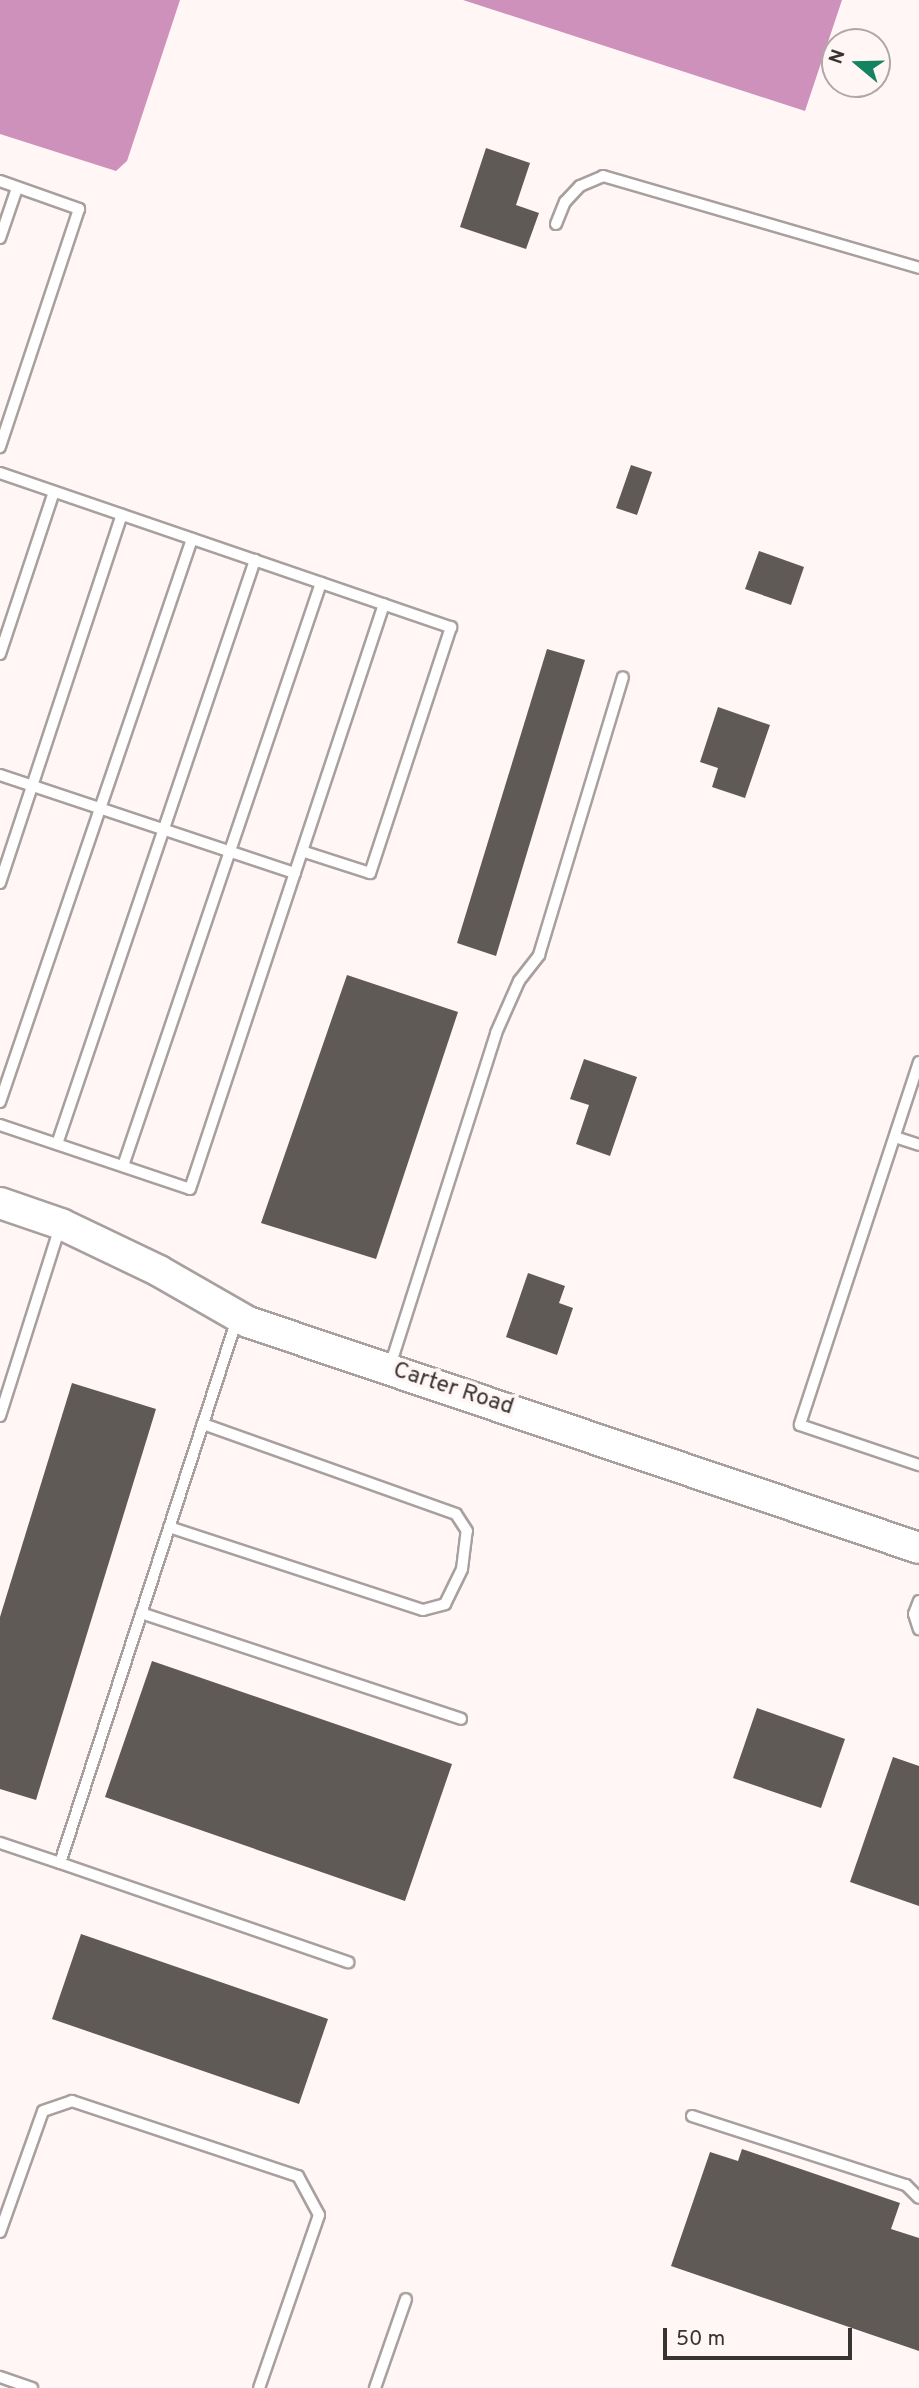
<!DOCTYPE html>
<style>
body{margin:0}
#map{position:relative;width:919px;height:2388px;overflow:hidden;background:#fff6f5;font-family:Overpass,sans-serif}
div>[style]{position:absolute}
.water>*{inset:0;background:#ce91bc}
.building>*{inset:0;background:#5f5a56}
.roads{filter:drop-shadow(2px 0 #a7a09e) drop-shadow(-2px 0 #a7a09e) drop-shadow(0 2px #a7a09e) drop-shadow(0 -2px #a7a09e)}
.lane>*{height:10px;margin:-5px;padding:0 5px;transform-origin:5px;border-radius:5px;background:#fff}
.secondary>*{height:30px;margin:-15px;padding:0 15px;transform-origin:15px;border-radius:15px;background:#fff}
span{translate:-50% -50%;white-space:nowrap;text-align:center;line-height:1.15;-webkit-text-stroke:7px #fff6f5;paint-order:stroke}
.street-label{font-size:23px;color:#373433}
.north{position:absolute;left:821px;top:28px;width:70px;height:70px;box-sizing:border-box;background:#fff6f5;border:2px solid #afa8a7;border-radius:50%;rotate:289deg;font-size:19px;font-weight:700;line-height:28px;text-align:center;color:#373433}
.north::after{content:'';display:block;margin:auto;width:24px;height:32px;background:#138360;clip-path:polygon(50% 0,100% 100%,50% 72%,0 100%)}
.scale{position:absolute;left:663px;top:2328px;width:189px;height:32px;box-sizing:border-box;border:4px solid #373433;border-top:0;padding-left:9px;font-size:21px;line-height:24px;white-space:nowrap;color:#373433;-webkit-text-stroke:5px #fff6f5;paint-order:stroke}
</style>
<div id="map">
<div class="water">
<i style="clip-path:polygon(0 0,180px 0,127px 161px,116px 171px,0 134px)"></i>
<i style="clip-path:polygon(463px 0,842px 0,805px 111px)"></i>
</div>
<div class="building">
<i style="clip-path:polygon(486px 148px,530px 163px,516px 205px,539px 213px,526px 249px,460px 227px)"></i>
<i style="clip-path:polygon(631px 465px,652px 472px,637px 515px,616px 508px)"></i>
<i style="clip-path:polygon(759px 551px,804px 567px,791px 605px,745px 589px)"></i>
<i style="clip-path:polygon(547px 649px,585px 660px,496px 956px,457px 943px)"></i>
<i style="clip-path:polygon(718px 707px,770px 725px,745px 798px,712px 787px,718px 768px,700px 762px)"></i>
<i style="clip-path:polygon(347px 975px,458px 1012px,376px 1259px,261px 1223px)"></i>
<i style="clip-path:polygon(584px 1059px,637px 1077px,610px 1156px,576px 1144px,589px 1105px,570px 1099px)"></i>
<i style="clip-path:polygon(528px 1273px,565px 1286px,559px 1303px,573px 1308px,557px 1355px,506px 1337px)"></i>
<i style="clip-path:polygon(72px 1383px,156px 1409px,36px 1800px,0 1789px,0 1617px)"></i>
<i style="clip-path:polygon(152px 1661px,452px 1764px,405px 1901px,105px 1797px)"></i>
<i style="clip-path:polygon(757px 1708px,845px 1739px,821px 1808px,733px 1778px)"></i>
<i style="clip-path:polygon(893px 1757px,919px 1766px,919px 1906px,850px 1882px)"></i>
<i style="clip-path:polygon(81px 1934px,328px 2019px,299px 2104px,52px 2019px)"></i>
<i style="clip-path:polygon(742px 2149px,900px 2203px,891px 2229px,919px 2238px,919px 2351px,671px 2266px,710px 2152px,738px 2161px)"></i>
</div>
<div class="roads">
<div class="lane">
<i style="left:0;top:181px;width:84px;rotate:19.5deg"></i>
<i style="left:79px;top:209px;width:251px;rotate:108.4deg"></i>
<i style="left:556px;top:224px;width:24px;rotate:-68deg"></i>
<i style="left:565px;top:202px;width:22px;rotate:-47deg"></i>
<i style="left:580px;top:186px;width:25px;rotate:-23deg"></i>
<i style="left:603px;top:176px;width:329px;rotate:16.2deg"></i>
<i style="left:0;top:238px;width:53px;rotate:-71.2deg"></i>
<i style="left:0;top:473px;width:477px;rotate:18.9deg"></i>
<i style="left:451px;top:627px;width:259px;rotate:108.2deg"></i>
<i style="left:370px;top:873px;width:71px;rotate:-162.1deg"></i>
<i style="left:0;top:654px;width:171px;rotate:-71.6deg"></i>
<i style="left:0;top:775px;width:311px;rotate:18.4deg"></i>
<i style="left:0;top:883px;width:388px;rotate:-71.7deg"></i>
<i style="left:919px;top:1062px;width:382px;rotate:108.2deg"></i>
<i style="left:800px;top:1425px;width:126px;rotate:18.6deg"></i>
<i style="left:0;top:1102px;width:595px;rotate:-71.17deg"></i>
<i style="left:0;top:1125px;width:200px;rotate:18.6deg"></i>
<i style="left:190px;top:1189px;width:616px;rotate:-71.65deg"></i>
<i style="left:895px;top:1137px;width:25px;rotate:18deg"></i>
<i style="left:57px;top:1144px;width:617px;rotate:-71.27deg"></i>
<i style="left:123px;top:1166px;width:616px;rotate:-71.24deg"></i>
<i style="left:237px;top:1319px;width:572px;rotate:108.02deg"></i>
<i style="left:60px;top:1863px;width:305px;rotate:19deg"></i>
<i style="left:390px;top:1366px;width:349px;rotate:-72.3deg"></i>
<i style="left:496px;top:1033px;width:57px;rotate:-66.1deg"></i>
<i style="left:519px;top:981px;width:33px;rotate:-52deg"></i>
<i style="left:539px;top:955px;width:290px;rotate:-73.2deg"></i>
<i style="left:0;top:1416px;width:198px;rotate:-72.4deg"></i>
<i style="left:169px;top:1527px;width:267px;rotate:18.1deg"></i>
<i style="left:423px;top:1610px;width:23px;rotate:-15deg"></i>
<i style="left:445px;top:1604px;width:39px;rotate:-64deg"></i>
<i style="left:462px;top:1569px;width:38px;rotate:-83deg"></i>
<i style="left:467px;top:1531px;width:20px;rotate:-123deg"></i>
<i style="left:456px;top:1514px;width:269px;rotate:-160.4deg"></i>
<i style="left:919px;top:1601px;width:14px;rotate:111deg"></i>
<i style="left:914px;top:1614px;width:16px;rotate:72deg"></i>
<i style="left:141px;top:1613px;width:337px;rotate:18.3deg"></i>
<i style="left:0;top:1843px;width:63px;rotate:18.4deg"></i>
<i style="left:692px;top:2116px;width:225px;rotate:17.9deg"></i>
<i style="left:906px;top:2185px;width:18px;rotate:45deg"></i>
<i style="left:0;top:2232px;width:128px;rotate:-70.4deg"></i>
<i style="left:43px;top:2111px;width:31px;rotate:-19deg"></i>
<i style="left:72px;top:2101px;width:238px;rotate:18.4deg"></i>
<i style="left:298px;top:2176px;width:44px;rotate:61.7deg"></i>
<i style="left:319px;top:2215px;width:183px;rotate:109.1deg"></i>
<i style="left:0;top:2377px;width:34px;rotate:19deg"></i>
<i style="left:375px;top:2388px;width:94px;rotate:-70.8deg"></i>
</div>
<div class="secondary">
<i style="left:0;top:1203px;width:65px;rotate:19deg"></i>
<i style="left:61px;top:1224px;width:109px;rotate:25.6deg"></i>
<i style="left:159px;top:1271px;width:103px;rotate:29.8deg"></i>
<i style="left:248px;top:1322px;width:708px;rotate:18.61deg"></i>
</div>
</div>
<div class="street-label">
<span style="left:453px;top:1390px;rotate:18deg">Carter Road</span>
</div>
<div class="north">N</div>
<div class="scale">50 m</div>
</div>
